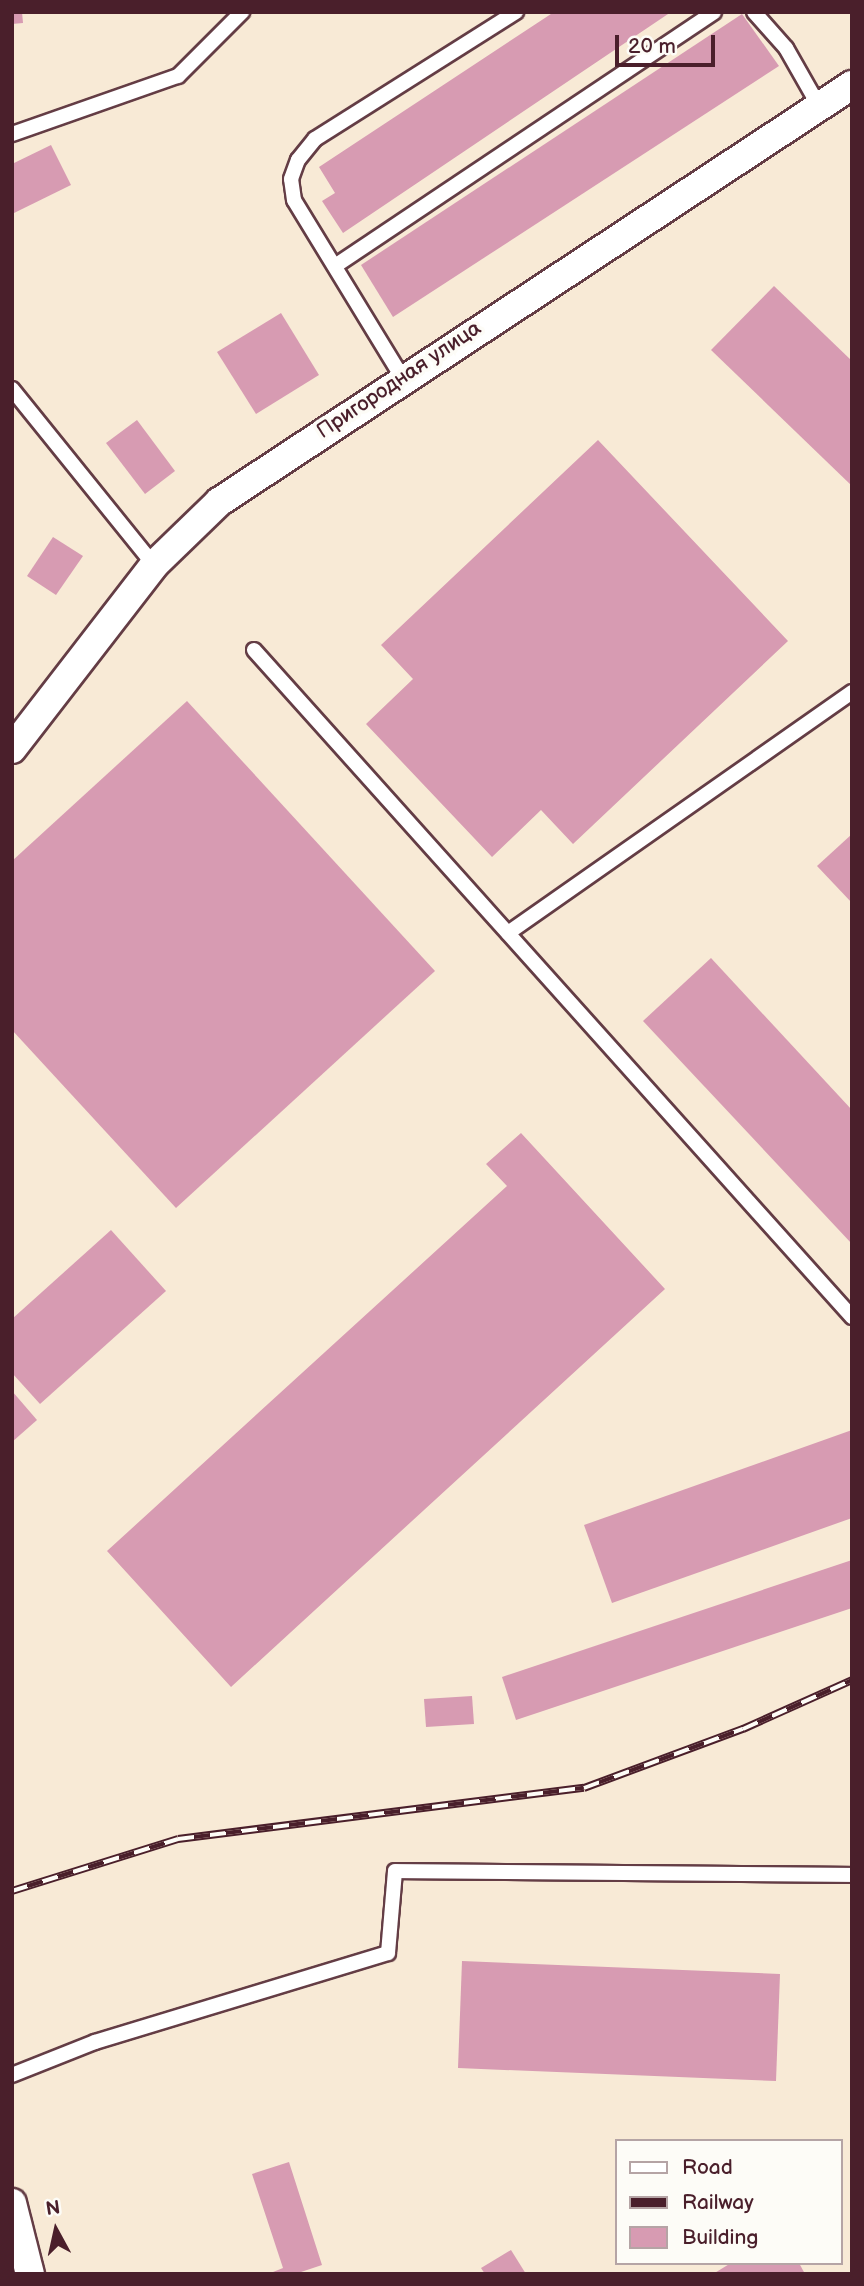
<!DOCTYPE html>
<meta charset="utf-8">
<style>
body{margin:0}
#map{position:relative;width:864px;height:2286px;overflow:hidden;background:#f8ead6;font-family:"Balsamiq Sans",sans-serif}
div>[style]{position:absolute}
.building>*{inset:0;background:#d79bb2}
.roads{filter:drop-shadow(2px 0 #643d45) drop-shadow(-2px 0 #643d45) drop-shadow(0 2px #643d45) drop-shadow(0 -2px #643d45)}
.lane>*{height:14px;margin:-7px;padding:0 7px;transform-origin:7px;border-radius:7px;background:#fff}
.street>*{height:28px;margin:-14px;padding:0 14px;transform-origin:14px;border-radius:14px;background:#fff}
.rail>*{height:8px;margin-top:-4px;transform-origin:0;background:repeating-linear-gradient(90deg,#fdfcf7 0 16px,#4a1f2b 0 32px);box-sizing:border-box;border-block:2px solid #4a1f2b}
span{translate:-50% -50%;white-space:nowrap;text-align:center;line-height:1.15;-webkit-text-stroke:7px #fdfcf7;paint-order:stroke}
.street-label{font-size:21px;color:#4a1f2b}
.frame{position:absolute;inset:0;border:14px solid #4a1f2b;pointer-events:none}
.legend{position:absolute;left:615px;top:2139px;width:228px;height:126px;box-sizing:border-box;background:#fdfcf7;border:2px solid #b5a4a5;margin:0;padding:9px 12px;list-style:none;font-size:21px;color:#4a1f2b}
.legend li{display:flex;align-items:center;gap:14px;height:35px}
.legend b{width:35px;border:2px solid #b5a4a5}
.north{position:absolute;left:21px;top:2195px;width:70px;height:70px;-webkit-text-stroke:5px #fdfcf7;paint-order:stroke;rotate:352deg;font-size:19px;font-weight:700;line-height:28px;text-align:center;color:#4a1f2b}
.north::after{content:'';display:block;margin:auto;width:24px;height:32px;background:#4a1f2b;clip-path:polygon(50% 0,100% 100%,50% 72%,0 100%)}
.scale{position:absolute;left:615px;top:35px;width:100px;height:32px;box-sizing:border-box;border:4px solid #4a1f2b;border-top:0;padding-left:9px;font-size:21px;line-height:24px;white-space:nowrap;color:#4a1f2b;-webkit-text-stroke:5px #fdfcf7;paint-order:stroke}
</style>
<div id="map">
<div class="building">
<i style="clip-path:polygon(12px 12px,22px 12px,23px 23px,12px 24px)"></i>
<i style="clip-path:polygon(554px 12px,671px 12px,343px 233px,322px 201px,335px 193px,319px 167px)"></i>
<i style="clip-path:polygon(742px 14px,779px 66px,393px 317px,361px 265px)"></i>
<i style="clip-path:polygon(51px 145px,71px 185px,12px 214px,12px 164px)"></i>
<i style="clip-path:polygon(774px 286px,852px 361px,852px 486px,711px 350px)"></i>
<i style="clip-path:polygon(281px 313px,319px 375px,256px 414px,217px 352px)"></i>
<i style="clip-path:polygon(137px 420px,175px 471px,145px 494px,106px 443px)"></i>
<i style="clip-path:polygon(598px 440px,788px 641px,573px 844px,541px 810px,492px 857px,366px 724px,413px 679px,381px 645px)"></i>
<i style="clip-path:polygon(53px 537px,83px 556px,56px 595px,27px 576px)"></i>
<i style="clip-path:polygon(187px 701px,435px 971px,176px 1208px,12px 1030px,12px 861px)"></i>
<i style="clip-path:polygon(852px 834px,852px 903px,817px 866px)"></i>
<i style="clip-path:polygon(711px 958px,852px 1110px,852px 1244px,643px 1021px)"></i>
<i style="clip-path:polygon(521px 1133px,665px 1289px,231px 1687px,107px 1551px,507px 1186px,486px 1164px)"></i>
<i style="clip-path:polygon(111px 1230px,166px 1291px,40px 1404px,12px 1373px,12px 1319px)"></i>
<i style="clip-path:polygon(12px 1391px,37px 1420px,12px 1442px)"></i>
<i style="clip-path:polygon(852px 1430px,852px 1518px,612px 1603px,584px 1525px)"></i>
<i style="clip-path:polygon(852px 1560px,852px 1608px,516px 1720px,502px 1677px)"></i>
<i style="clip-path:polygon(472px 1696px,474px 1724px,426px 1727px,424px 1699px)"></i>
<i style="clip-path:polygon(462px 1961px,780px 1974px,776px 2081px,458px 2068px)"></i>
<i style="clip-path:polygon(289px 2162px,322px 2265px,295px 2274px,268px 2274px,283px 2268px,252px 2174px)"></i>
<i style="clip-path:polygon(511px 2250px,526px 2274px,485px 2274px,481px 2268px)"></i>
<i style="clip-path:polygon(731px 2263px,799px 2263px,805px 2274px,713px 2274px)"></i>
</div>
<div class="roads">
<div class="lane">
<i style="left:754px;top:12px;width:48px;rotate:48.4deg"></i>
<i style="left:786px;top:48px;width:67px;rotate:60.4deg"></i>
<i style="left:12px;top:134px;width:176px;rotate:-19.3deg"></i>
<i style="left:178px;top:76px;width:91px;rotate:-45deg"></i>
<i style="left:335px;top:266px;width:456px;rotate:-33.8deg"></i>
<i style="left:402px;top:377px;width:207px;rotate:-121.4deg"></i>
<i style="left:294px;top:200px;width:21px;rotate:-98deg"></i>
<i style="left:291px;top:179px;width:20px;rotate:-70deg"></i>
<i style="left:298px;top:160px;width:27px;rotate:-51deg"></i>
<i style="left:315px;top:139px;width:238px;rotate:-32.3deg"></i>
<i style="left:12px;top:389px;width:226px;rotate:51.1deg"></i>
<i style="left:254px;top:650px;width:896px;rotate:48.12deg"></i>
<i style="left:508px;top:933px;width:420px;rotate:-35deg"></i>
<i style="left:12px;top:2075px;width:89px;rotate:-21.7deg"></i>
<i style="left:95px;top:2042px;width:306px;rotate:-16.9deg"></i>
<i style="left:388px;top:1953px;width:82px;rotate:-85.1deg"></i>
<i style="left:395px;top:1871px;width:457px;rotate:0.5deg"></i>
</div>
<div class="street">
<i style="left:12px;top:749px;width:232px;rotate:-52.3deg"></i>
<i style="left:154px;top:565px;width:91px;rotate:-44.1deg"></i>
<i style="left:219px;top:502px;width:758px;rotate:-33.38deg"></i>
<i style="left:12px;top:2203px;width:73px;rotate:75.8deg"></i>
</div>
</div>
<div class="rail">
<i style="left:12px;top:1891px;width:174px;rotate:-17.4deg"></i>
<i style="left:178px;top:1839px;width:409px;rotate:-7.2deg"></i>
<i style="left:584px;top:1788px;width:170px;rotate:-20.4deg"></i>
<i style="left:743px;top:1729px;width:120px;rotate:-24.2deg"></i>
</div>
<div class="street-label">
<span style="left:399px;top:380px;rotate:-34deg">Пригородная улица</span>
</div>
<div class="frame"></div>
<ul class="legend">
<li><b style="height:9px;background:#fff"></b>Road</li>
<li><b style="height:9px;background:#4a1f2b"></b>Railway</li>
<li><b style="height:19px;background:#d79bb2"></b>Building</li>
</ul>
<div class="north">N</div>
<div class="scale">20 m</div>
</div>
